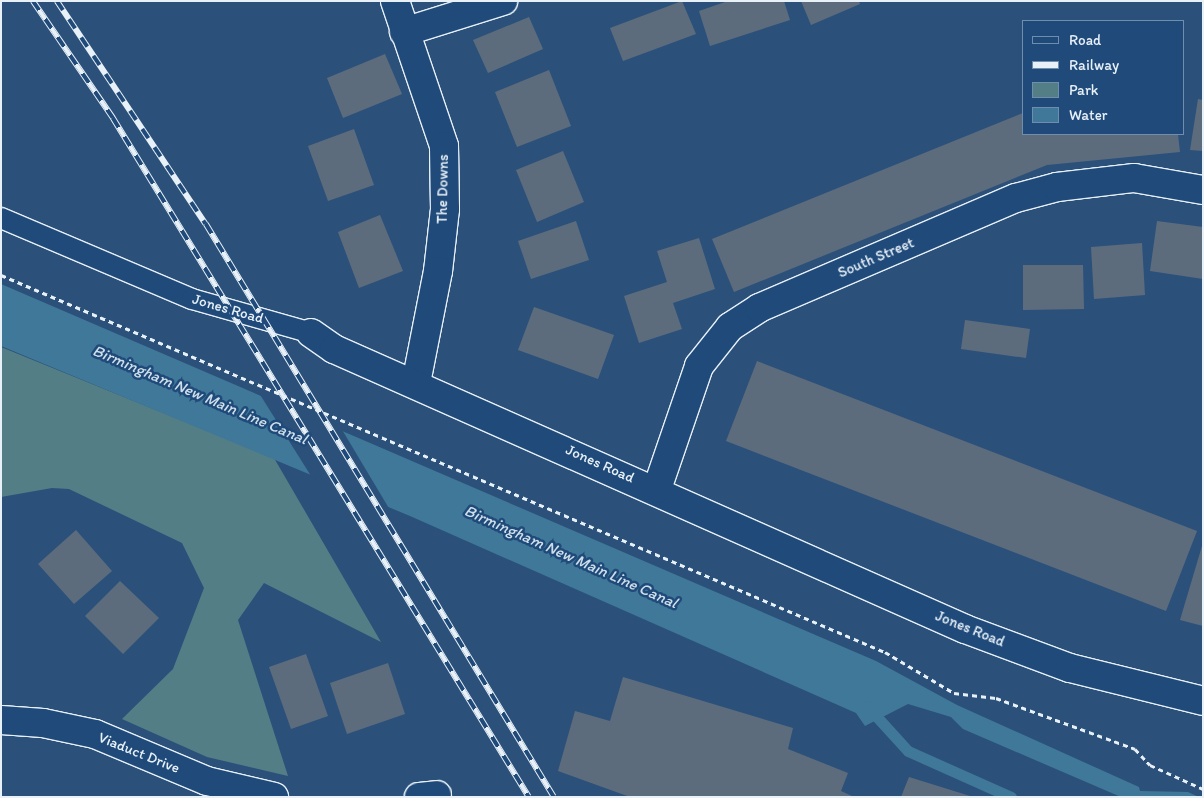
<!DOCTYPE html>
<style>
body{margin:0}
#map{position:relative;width:1204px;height:798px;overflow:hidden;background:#2b517b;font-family:Itim,sans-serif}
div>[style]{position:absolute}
.green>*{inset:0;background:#547e85}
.water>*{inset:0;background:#3f7898}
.pier>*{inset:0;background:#2b517b}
.stream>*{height:11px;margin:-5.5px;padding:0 5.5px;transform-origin:5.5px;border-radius:5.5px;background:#3f7898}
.building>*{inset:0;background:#5d6c7d}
.path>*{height:3px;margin-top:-1.5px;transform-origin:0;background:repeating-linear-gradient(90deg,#e8f1f8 0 5px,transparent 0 9px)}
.roads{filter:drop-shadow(1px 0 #e8f1f8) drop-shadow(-1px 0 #e8f1f8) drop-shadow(0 1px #e8f1f8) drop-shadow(0 -1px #e8f1f8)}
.service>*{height:20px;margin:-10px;padding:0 10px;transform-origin:10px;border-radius:10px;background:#1f4a7a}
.minor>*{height:28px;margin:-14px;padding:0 14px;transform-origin:14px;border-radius:14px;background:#1f4a7a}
.rail>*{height:5.5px;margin-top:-2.75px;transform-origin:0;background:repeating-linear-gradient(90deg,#1f4a7a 0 11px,#e8f1f8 0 22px);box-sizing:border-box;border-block:1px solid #e8f1f8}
span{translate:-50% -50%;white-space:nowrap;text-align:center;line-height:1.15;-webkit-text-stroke:5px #1f4a7a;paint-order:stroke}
.street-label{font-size:15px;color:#e8f1f8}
.water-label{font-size:16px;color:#cfdfea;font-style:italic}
.frame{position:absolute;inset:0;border:2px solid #e8f1f8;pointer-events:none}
.legend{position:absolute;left:1022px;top:20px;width:162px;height:115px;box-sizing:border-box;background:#1f4a7a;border:1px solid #6f8dac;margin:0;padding:6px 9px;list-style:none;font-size:15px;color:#e8f1f8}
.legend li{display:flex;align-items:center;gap:10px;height:25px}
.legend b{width:25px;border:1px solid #6f8dac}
</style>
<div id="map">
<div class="green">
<i style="clip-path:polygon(1px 347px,274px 458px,381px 642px,264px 583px,238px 620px,288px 776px,207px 757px,122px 719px,173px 669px,204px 588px,182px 543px,69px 489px,52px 488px,1px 497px)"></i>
</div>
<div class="water">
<i style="clip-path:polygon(1px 284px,876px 661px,957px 705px,1139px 787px,1140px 791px,1188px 792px,1199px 797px,1121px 797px,963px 729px,951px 717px,908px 704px,865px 726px,856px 713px,410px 516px,1px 346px)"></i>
</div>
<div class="pier">
<i style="clip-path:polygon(259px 393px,341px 428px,390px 510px,311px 476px)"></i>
</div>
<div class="stream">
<i style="left:867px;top:706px;width:61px;rotate:47.7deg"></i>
<i style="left:908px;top:751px;width:113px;rotate:24.1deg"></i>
</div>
<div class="building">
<i style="clip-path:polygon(682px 1px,696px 34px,623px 61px,610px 28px)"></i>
<i style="clip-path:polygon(728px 1px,784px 1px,790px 20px,710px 46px,699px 11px)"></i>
<i style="clip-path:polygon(801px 1px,859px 1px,860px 4px,811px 25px)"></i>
<i style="clip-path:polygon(529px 17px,543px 49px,488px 73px,473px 40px)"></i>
<i style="clip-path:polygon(385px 54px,402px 94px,343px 118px,327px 78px)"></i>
<i style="clip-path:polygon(549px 70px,571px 126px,517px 147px,495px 92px)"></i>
<i style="clip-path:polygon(1198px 99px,1203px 100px,1203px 151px,1190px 150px)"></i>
<i style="clip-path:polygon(1023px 113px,1023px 134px,1178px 134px,1180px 152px,1047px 165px,734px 292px,712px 239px)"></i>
<i style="clip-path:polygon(354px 129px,374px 185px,328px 201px,308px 146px)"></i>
<i style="clip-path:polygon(563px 151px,584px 202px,537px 222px,516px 170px)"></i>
<i style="clip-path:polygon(380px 215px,403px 271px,359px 288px,338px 232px)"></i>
<i style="clip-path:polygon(576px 221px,589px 260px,531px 279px,518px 241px)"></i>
<i style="clip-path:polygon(1157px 221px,1203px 227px,1203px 279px,1150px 271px)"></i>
<i style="clip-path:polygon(699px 238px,715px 289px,673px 303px,682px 329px,639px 343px,624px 296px,667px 282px,657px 251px)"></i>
<i style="clip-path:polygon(1142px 243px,1145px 295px,1094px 299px,1091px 247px)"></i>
<i style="clip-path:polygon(1023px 265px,1083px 265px,1084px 309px,1023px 310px)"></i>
<i style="clip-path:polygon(534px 307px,614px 335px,598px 379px,518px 350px)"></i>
<i style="clip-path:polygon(965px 320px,1030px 329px,1026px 358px,961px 349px)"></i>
<i style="clip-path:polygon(757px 361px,1197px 531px,1166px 611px,726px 441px)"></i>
<i style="clip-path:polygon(76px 530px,112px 571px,74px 604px,38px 564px)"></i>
<i style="clip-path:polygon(1202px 546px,1203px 546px,1203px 626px,1180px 620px)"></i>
<i style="clip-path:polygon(120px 581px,159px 618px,123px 654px,85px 616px)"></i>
<i style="clip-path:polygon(306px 654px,328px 716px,291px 729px,269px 667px)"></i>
<i style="clip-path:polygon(388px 663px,405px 714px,347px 734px,330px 683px)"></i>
<i style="clip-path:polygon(623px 677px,793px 728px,788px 749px,848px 773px,841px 791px,854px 797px,630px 797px,558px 771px,575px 711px,610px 721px)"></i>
<i style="clip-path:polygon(909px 777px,970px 796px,970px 797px,901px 797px)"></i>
</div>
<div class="path">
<i style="left:1px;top:275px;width:961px;rotate:23.1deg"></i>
<i style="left:885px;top:652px;width:80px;rotate:30.7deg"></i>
<i style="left:954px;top:693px;width:42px;rotate:6.8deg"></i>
<i style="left:996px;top:698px;width:148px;rotate:20.1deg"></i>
<i style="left:1135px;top:749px;width:22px;rotate:47deg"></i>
<i style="left:1150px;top:765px;width:58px;rotate:24.4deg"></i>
</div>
<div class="roads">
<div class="service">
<i style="left:1px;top:218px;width:207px;rotate:23deg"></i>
<i style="left:192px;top:299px;width:124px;rotate:15.9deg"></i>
</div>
<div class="minor">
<i style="left:395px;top:1px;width:153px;rotate:71.3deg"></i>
<i style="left:444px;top:146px;width:63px;rotate:89.1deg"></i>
<i style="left:445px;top:209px;width:62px;rotate:96.4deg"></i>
<i style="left:438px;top:271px;width:114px;rotate:101.1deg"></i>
<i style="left:404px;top:32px;width:104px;rotate:-17.4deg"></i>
<i style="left:311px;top:333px;width:28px;rotate:35deg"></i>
<i style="left:334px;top:349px;width:690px;rotate:23.93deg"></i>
<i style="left:965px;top:629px;width:112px;rotate:20.4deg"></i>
<i style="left:1070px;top:668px;width:137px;rotate:13.9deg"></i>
<i style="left:657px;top:489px;width:130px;rotate:-71.1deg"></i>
<i style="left:699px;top:366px;width:50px;rotate:-51.5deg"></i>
<i style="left:730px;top:327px;width:35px;rotate:-33deg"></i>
<i style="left:759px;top:308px;width:280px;rotate:-23.2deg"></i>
<i style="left:1016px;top:198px;width:42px;rotate:-15deg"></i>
<i style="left:1057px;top:187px;width:78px;rotate:-6.7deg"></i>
<i style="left:1134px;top:178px;width:70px;rotate:9.9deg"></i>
<i style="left:1px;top:720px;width:42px;rotate:4.1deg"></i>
<i style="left:43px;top:723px;width:53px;rotate:11.9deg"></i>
<i style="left:95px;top:734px;width:121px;rotate:22.8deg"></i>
<i style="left:207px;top:781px;width:69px;rotate:13.4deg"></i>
<i style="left:419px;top:797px;width:18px;rotate:-6deg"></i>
</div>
</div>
<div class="rail">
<i style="left:33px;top:1px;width:142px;rotate:55.6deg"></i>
<i style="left:113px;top:118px;width:796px;rotate:58.51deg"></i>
<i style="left:57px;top:1px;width:268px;rotate:56.3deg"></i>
<i style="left:206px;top:224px;width:670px;rotate:58.73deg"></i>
</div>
<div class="street-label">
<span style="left:443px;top:189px;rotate:-89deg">The Downs</span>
<span style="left:876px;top:258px;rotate:-23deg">South Street</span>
<span style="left:228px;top:309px;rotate:16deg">Jones Road</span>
<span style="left:600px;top:464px;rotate:24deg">Jones Road</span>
<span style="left:970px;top:629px;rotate:22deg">Jones Road</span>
<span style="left:139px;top:753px;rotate:22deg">Viaduct Drive</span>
</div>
<div class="water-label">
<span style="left:200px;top:395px;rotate:23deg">Birmingham New Main Line Canal</span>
<span style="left:571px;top:557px;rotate:24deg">Birmingham New Main Line Canal</span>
</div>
<div class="frame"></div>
<ul class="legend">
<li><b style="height:6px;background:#1f4a7a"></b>Road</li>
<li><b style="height:6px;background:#e8f1f8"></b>Railway</li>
<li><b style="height:14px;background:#547e85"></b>Park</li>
<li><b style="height:14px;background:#3f7898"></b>Water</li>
</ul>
</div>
